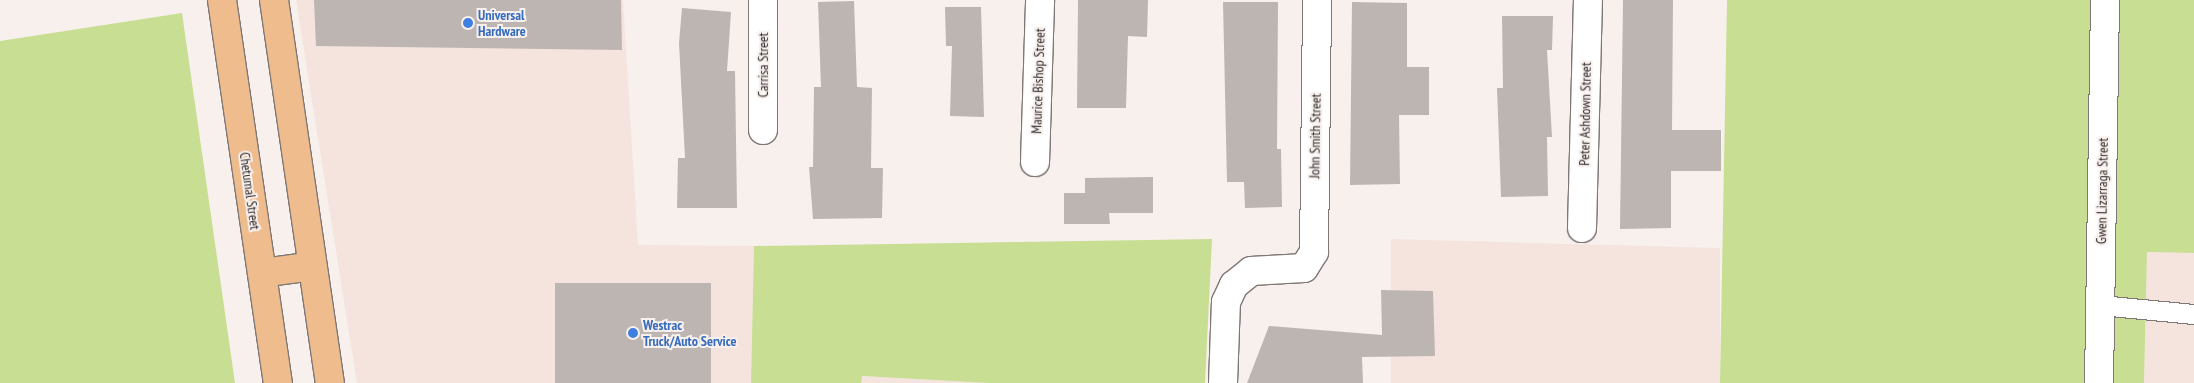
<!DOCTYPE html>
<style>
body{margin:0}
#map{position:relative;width:2194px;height:383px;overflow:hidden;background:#f8f0ed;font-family:"PT Sans Narrow",sans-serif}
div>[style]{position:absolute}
.built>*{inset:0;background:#f4e4dd}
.green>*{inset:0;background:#c7de93}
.building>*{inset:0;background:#bdb5b2}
.roads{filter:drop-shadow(1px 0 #7e7774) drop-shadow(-1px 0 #7e7774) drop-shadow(0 1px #7e7774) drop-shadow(0 -1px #7e7774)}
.service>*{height:19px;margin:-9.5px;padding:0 9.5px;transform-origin:9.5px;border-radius:9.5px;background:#fff}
.minor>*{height:28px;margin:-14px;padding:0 14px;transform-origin:14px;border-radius:14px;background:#fff}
.trunk>*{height:28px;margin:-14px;padding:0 14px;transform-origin:14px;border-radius:14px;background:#efbc8e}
.dots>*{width:14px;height:14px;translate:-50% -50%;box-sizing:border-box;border:2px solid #f8f0ed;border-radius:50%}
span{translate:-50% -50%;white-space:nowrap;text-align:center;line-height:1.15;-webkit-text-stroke:4px #f8f0ed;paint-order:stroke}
.shop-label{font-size:14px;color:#366cbe;font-weight:700}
.left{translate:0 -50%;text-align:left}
.street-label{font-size:14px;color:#2f2c2b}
</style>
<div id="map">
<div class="built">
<i style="clip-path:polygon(296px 0,623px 0,638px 245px,754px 246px,751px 383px,357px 383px)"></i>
<i style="clip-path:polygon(1391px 239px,1720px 248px,1720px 383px,1391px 383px)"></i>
<i style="clip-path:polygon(2147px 252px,2194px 253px,2194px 383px,2144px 383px)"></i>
<i style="clip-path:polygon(861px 376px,989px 383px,861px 383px)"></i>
</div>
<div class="green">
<i style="clip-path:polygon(1727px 0,2194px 0,2194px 253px,2147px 252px,2144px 383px,1720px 383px)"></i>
<i style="clip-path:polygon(182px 13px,235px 383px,0 383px,0 41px)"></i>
<i style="clip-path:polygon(1212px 239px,1205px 383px,989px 383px,862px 376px,861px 383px,751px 383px,754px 246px)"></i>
</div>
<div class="building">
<i style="clip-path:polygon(314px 0,621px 0,622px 50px,316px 46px)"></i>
<i style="clip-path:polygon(1078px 0,1148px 0,1147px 37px,1128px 36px,1126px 108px,1077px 108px)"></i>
<i style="clip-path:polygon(1623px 0,1673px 0,1672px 130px,1721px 130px,1721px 171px,1671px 171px,1671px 228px,1620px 229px)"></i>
<i style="clip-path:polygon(854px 1px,857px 87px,872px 88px,871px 168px,883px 168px,882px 218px,813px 219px,809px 167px,813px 167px,814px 87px,821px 87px,818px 2px)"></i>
<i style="clip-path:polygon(1223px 2px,1278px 2px,1277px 149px,1281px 149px,1282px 207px,1245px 208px,1244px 182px,1227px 182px)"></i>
<i style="clip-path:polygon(1352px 2px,1407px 3px,1407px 67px,1429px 67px,1429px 115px,1399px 115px,1400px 184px,1350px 185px)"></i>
<i style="clip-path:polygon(945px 7px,981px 7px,984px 117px,950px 116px,952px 46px,946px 46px)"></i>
<i style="clip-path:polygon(682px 8px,731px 12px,727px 71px,735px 71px,737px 208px,677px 208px,678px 158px,685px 158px,679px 43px)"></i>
<i style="clip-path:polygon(1502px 16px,1553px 16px,1552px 50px,1547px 50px,1552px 137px,1547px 137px,1548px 196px,1501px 197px,1497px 88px,1503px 88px)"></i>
<i style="clip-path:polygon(1153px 177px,1153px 213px,1109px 213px,1110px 224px,1064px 224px,1064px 193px,1085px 193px,1085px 178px)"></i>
<i style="clip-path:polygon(555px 283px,711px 283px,711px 383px,555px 383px)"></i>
<i style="clip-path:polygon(1381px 290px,1433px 291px,1435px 356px,1362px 357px,1363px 383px,1247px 383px,1269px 326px,1382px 335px)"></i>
</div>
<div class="roads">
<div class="service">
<i style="left:2100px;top:305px;width:94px;rotate:5.5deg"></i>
</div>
<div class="minor">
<i style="left:763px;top:0;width:130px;rotate:90deg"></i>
<i style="left:1035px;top:162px;width:162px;rotate:-88.2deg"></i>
<i style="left:1582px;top:228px;width:228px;rotate:-88.5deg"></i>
<i style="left:1223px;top:383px;width:81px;rotate:-87.9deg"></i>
<i style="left:1226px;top:302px;width:19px;rotate:-65deg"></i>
<i style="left:1234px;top:285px;width:22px;rotate:-39deg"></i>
<i style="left:1251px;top:271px;width:53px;rotate:-3.2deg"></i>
<i style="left:1304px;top:268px;width:19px;rotate:-58deg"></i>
<i style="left:1314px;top:252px;width:252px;rotate:-89.3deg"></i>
<i style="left:2099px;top:383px;width:383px;rotate:-89.1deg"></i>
</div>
<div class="trunk">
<i style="left:222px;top:0;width:387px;rotate:81.7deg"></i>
<i style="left:274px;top:0;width:387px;rotate:81.7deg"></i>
<i style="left:262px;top:273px;width:51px;rotate:-7.8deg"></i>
</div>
</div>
<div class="dots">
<i style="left:468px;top:23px;background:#3f7fe0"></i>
<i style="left:633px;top:333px;background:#3f7fe0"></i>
</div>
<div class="shop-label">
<span class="left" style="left:478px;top:23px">Universal<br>Hardware</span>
<span class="left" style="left:643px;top:333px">Westrac<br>Truck/Auto Service</span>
</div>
<div class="street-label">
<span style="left:763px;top:65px;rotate:-90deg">Carrisa Street</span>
<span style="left:1038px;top:81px;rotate:-88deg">Maurice Bishop Street</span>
<span style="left:1585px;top:114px;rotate:-89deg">Peter Ashdown Street</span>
<span style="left:1315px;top:136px;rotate:-89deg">John Smith Street</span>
<span style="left:250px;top:191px;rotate:82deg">Chetumal Street</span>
<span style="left:2102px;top:191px;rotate:-89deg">Gwen Lizarraga Street</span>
</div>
</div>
